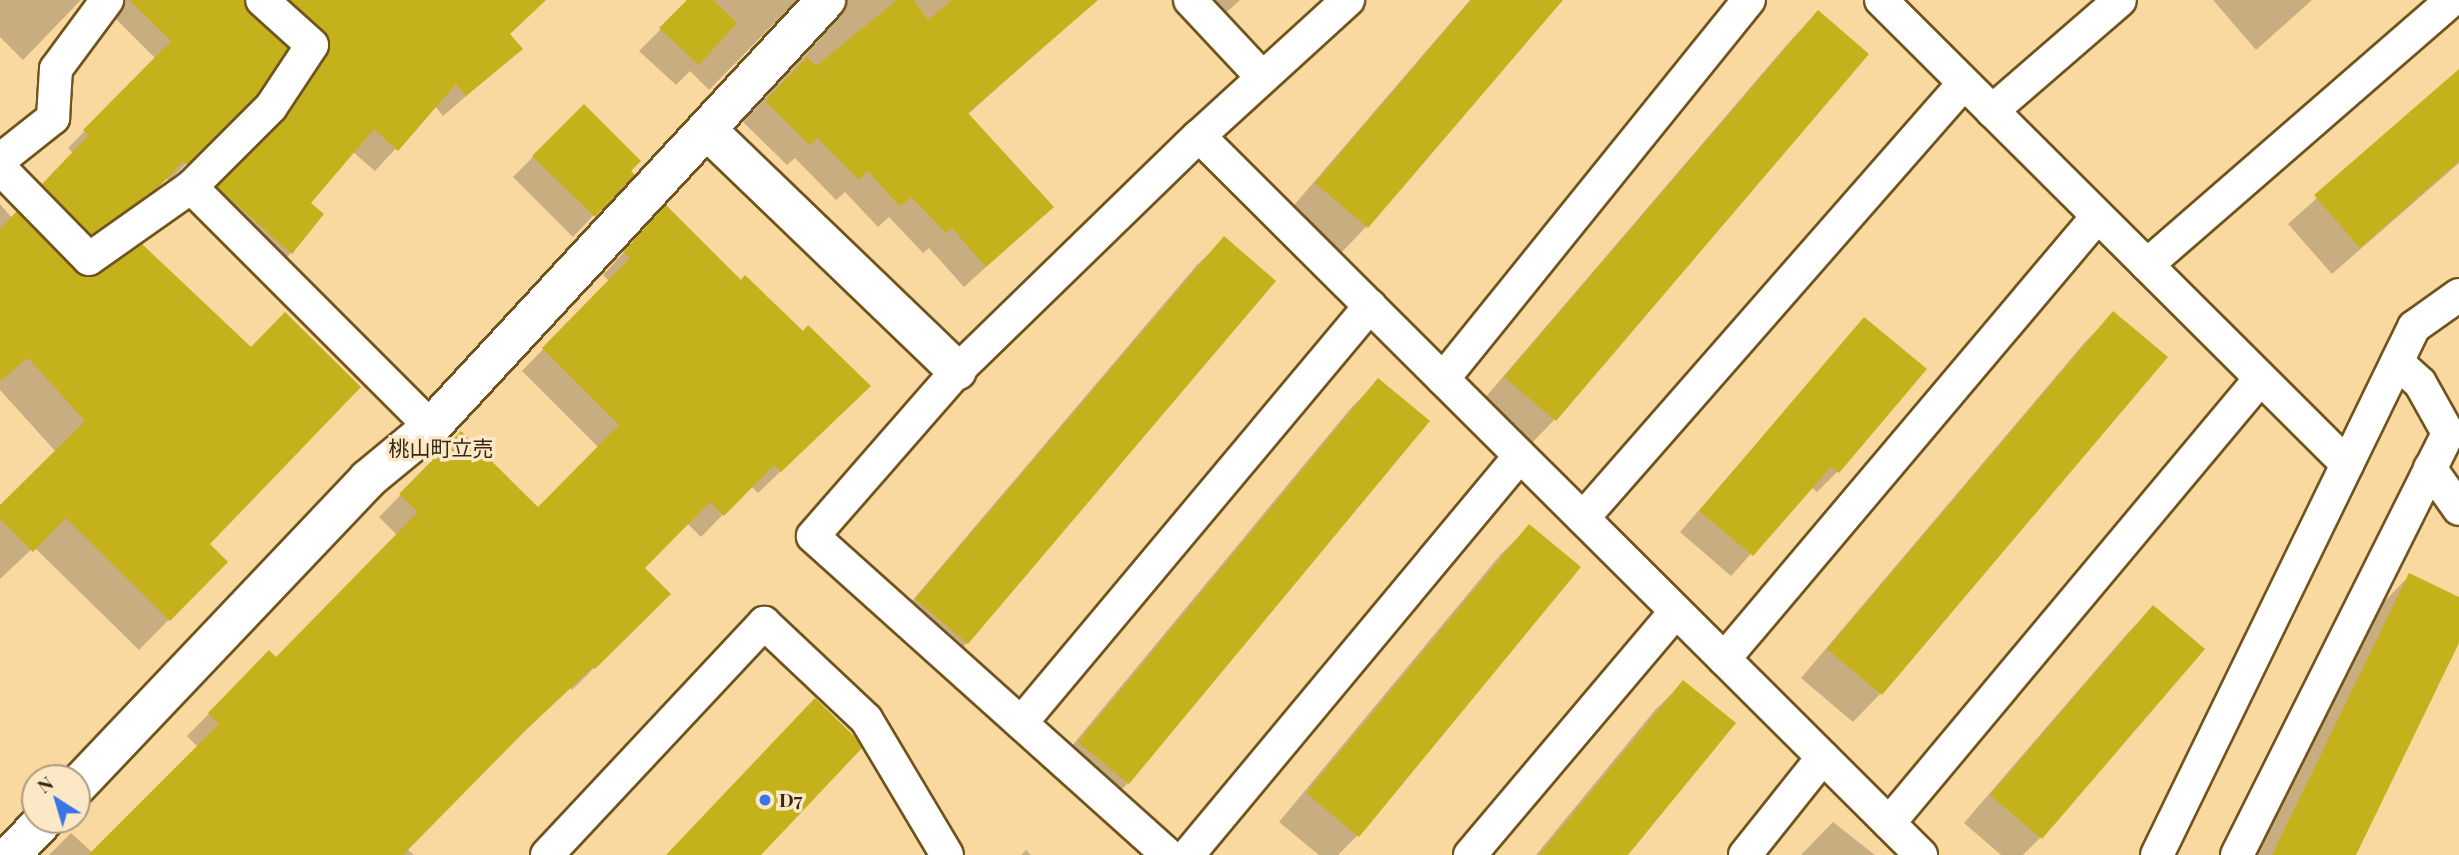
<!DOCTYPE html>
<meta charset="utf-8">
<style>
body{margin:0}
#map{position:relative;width:2459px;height:855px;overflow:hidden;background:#fad9a1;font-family:"Playfair Display","Noto Sans JP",serif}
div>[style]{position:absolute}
.shadow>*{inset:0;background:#0003}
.building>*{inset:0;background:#c4b11c}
.roads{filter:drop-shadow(2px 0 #71541d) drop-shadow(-2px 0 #71541d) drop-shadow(0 2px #71541d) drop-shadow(0 -2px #71541d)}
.service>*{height:32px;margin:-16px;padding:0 16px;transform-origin:16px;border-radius:16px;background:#fff}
.minor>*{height:38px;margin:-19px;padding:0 19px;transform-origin:19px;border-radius:19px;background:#fff}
.dots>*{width:19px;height:19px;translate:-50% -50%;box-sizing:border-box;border:4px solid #fce8c7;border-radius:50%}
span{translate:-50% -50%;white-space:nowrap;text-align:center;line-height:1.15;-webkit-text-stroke:7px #fce8c7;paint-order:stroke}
.poi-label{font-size:19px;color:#352912;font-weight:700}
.left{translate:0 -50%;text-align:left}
.neighbourhood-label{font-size:21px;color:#352912}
.north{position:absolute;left:21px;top:764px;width:70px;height:70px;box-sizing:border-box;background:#fce8c7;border:2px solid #ac9c7f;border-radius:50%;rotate:323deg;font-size:19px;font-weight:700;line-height:28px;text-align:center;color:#352912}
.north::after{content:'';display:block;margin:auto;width:24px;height:32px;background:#3976e5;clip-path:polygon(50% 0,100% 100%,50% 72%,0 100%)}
</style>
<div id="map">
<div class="shadow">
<i style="clip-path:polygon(0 0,81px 0,23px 60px,0 37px)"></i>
<i style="clip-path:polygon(97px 0,545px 0,509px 34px,521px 49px,443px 116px,435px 106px,375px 171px,353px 152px,309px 204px,291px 253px,269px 274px,197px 210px,265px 141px,309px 71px,303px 53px,252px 8px,243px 6px,255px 94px,169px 181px,165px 178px,138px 205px,73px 251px,26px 203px,73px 153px,68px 148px,156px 59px)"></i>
<i style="clip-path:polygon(690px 0,797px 0,709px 90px,690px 71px,676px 85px,639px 51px)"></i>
<i style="clip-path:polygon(810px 0,1084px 0,1089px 6px,967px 115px,1052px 207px,964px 287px,929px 248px,923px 253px,889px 217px,878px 227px,845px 192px,836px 200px,795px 158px,787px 165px,743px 122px,821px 38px,826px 28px,826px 16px)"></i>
<i style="clip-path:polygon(1184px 0,1240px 0,1209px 28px)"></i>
<i style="clip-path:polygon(1470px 0,1561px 0,1367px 226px,1340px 254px,1289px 211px)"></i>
<i style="clip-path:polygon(2213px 0,2312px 0,2256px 50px)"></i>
<i style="clip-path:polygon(1818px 12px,1867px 54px,1554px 420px,1527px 448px,1478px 406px,1791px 40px)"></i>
<i style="clip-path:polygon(2459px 71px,2459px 163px,2332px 274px,2288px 224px)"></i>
<i style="clip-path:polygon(584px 106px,632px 175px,573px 237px,513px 177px)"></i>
<i style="clip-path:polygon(0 204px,12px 218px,208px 544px,226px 562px,139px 650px,34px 547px,0 579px,0 507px,56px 452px,0 390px)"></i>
<i style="clip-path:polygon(644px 230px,846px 408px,758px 493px,751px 486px,701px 537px,687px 523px,642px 568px,668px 594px,572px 690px,570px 687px,508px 746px,407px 849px,414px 855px,49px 855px,71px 833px,93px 853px,198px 747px,187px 736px,269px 653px,275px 659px,397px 535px,379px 517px,461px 434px,538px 510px,599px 448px,522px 371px,609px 281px,603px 275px)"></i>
<i style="clip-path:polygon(1224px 239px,1274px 281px,967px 643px,939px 671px,889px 628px,1196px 266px)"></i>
<i style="clip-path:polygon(2114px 314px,2165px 357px,1880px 694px,1853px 722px,1801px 678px,2086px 341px)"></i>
<i style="clip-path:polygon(1865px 319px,1924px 369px,1837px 472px,1817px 492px,1811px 487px,1731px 576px,1680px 532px)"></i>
<i style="clip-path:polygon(1379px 380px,1427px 421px,1128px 783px,1100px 811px,1052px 770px,1351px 408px)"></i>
<i style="clip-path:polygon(1529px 527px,1579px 567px,1357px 836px,1338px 855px,1319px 855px,1279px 822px,1501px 554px)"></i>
<i style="clip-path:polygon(2410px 575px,2459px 599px,2459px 639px,2354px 855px,2257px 855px,2378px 608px)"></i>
<i style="clip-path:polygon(2153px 607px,2202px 649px,2040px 838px,2023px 855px,2001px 855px,1964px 823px,2126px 635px)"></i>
<i style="clip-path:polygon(1683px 683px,1626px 855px,1536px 855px,1655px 710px)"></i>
<i style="clip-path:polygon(1833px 822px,1875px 855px,1801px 855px)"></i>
<i style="clip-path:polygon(1026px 850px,1031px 855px,1021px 855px)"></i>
</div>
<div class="building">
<i style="clip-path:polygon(129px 0,244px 0,250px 14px,288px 48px,257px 95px,187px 165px,183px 161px,158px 188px,91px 235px,42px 184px,89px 135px,83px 130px,171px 41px)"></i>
<i style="clip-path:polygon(289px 0,546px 0,510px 34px,523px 49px,466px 96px,456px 84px,398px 151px,374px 129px,311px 203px,324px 214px,292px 254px,217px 187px,284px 120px,328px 55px,330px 46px,325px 32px)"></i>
<i style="clip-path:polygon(687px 0,713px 0,737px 23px,699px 65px,659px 28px)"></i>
<i style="clip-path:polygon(897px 0,914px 0,928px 20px,952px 0,1098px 0,968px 113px,1054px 207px,986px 267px,952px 228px,946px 233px,911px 197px,900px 207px,868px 171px,859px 180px,817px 138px,810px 145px,765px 101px,807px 57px,816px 66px)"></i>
<i style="clip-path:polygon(1471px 0,1563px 0,1368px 228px,1315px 183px)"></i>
<i style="clip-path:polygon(1818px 10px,1869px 54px,1556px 421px,1504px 377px)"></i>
<i style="clip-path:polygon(2459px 69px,2459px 161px,2360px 248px,2314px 195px)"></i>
<i style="clip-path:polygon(584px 104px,641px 161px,631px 171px,635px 175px,595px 217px,532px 156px)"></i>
<i style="clip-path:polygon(666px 205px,741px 280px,745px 275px,803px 331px,808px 325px,871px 386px,781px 472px,774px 465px,724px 516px,710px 502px,645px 568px,671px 594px,595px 669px,593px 667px,525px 731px,403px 855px,88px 855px,219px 724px,208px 713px,269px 650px,276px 657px,418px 512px,399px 494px,461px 431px,538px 507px,619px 425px,542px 348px,630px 258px,623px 252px)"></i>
<i style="clip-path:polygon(17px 211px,84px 277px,100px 274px,142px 244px,251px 347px,285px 312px,361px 387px,210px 544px,228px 562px,170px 621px,66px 518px,33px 552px,0 519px,0 505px,85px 421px,28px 358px,0 381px,0 229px)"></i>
<i style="clip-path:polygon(1224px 236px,1276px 281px,968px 644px,915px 599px)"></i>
<i style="clip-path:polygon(2113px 311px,2168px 357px,1882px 695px,1827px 649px)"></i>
<i style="clip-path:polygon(1864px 317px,1927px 369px,1839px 473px,1831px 467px,1753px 556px,1699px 511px)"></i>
<i style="clip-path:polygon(1378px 378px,1430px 421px,1129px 784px,1078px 742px)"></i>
<i style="clip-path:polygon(1529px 524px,1581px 567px,1359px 837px,1306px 793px)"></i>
<i style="clip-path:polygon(2409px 573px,2459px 597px,2459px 643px,2356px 855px,2272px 855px)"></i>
<i style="clip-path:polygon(2153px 605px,2205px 649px,2042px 839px,1990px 795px)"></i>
<i style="clip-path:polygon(1683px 680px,1736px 723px,1628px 855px,1539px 855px)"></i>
<i style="clip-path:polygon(815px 698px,855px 737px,862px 748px,761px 855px,666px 855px)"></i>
</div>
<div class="roads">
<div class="service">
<i style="left:1190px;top:0;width:105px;rotate:46.9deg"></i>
<i style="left:1881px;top:0;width:658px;rotate:44.88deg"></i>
<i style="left:1992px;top:111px;width:169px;rotate:-40.9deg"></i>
<i style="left:1199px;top:136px;width:1019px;rotate:44.88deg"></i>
<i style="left:0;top:160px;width:68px;rotate:-38.4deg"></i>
<i style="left:53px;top:118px;width:49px;rotate:-86.5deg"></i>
<i style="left:56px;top:69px;width:86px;rotate:-53.5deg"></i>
<i style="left:0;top:168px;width:127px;rotate:45.6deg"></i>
<i style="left:89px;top:259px;width:125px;rotate:-35.2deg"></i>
<i style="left:191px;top:187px;width:113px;rotate:-45deg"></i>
<i style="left:271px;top:107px;width:74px;rotate:-56.5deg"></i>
<i style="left:312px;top:45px;width:67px;rotate:-138deg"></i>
<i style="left:191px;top:187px;width:339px;rotate:45deg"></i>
<i style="left:2147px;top:265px;width:404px;rotate:-41deg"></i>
<i style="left:1443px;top:379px;width:487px;rotate:-51.1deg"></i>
<i style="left:2430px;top:468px;width:50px;rotate:54.7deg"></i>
<i style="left:1583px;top:518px;width:578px;rotate:-48.79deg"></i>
<i style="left:1724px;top:659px;width:578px;rotate:-49.84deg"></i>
<i style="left:1021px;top:723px;width:544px;rotate:-50.07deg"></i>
<i style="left:1889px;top:823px;width:579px;rotate:-50.12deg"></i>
<i style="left:547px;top:855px;width:318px;rotate:-46.9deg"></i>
<i style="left:764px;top:623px;width:140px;rotate:43.3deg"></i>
<i style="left:866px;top:719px;width:158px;rotate:59.2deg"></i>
<i style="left:1168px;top:855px;width:477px;rotate:-138.1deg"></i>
<i style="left:813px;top:536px;width:219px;rotate:-48.9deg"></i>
<i style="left:957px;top:371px;width:337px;rotate:-44.2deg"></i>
<i style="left:1199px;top:136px;width:202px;rotate:-42.4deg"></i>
<i style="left:1188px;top:855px;width:519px;rotate:-50.24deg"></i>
<i style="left:1470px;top:855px;width:319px;rotate:-49.8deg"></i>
<i style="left:1745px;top:855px;width:125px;rotate:-51.5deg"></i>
<i style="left:2157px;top:855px;width:587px;rotate:-64.05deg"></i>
<i style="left:2414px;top:327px;width:55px;rotate:-35.4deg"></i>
<i style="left:2237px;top:855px;width:472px;rotate:-63.4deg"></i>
<i style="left:2448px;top:433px;width:57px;rotate:-119.2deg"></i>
<i style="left:2420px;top:383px;width:31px;rotate:-138deg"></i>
</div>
<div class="minor">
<i style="left:707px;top:130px;width:347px;rotate:43.9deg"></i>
<i style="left:77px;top:786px;width:423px;rotate:-46.5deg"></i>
<i style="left:368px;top:479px;width:82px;rotate:-39.5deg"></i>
<i style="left:431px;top:427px;width:582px;rotate:-47.23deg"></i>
<i style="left:11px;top:855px;width:48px;rotate:-46.7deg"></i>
</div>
</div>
<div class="dots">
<i style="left:765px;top:800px;background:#3976e5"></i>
</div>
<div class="poi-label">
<span class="left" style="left:779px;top:800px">D7</span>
</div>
<div class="neighbourhood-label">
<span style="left:441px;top:447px">桃山町立売</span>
</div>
<div class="north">N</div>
</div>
